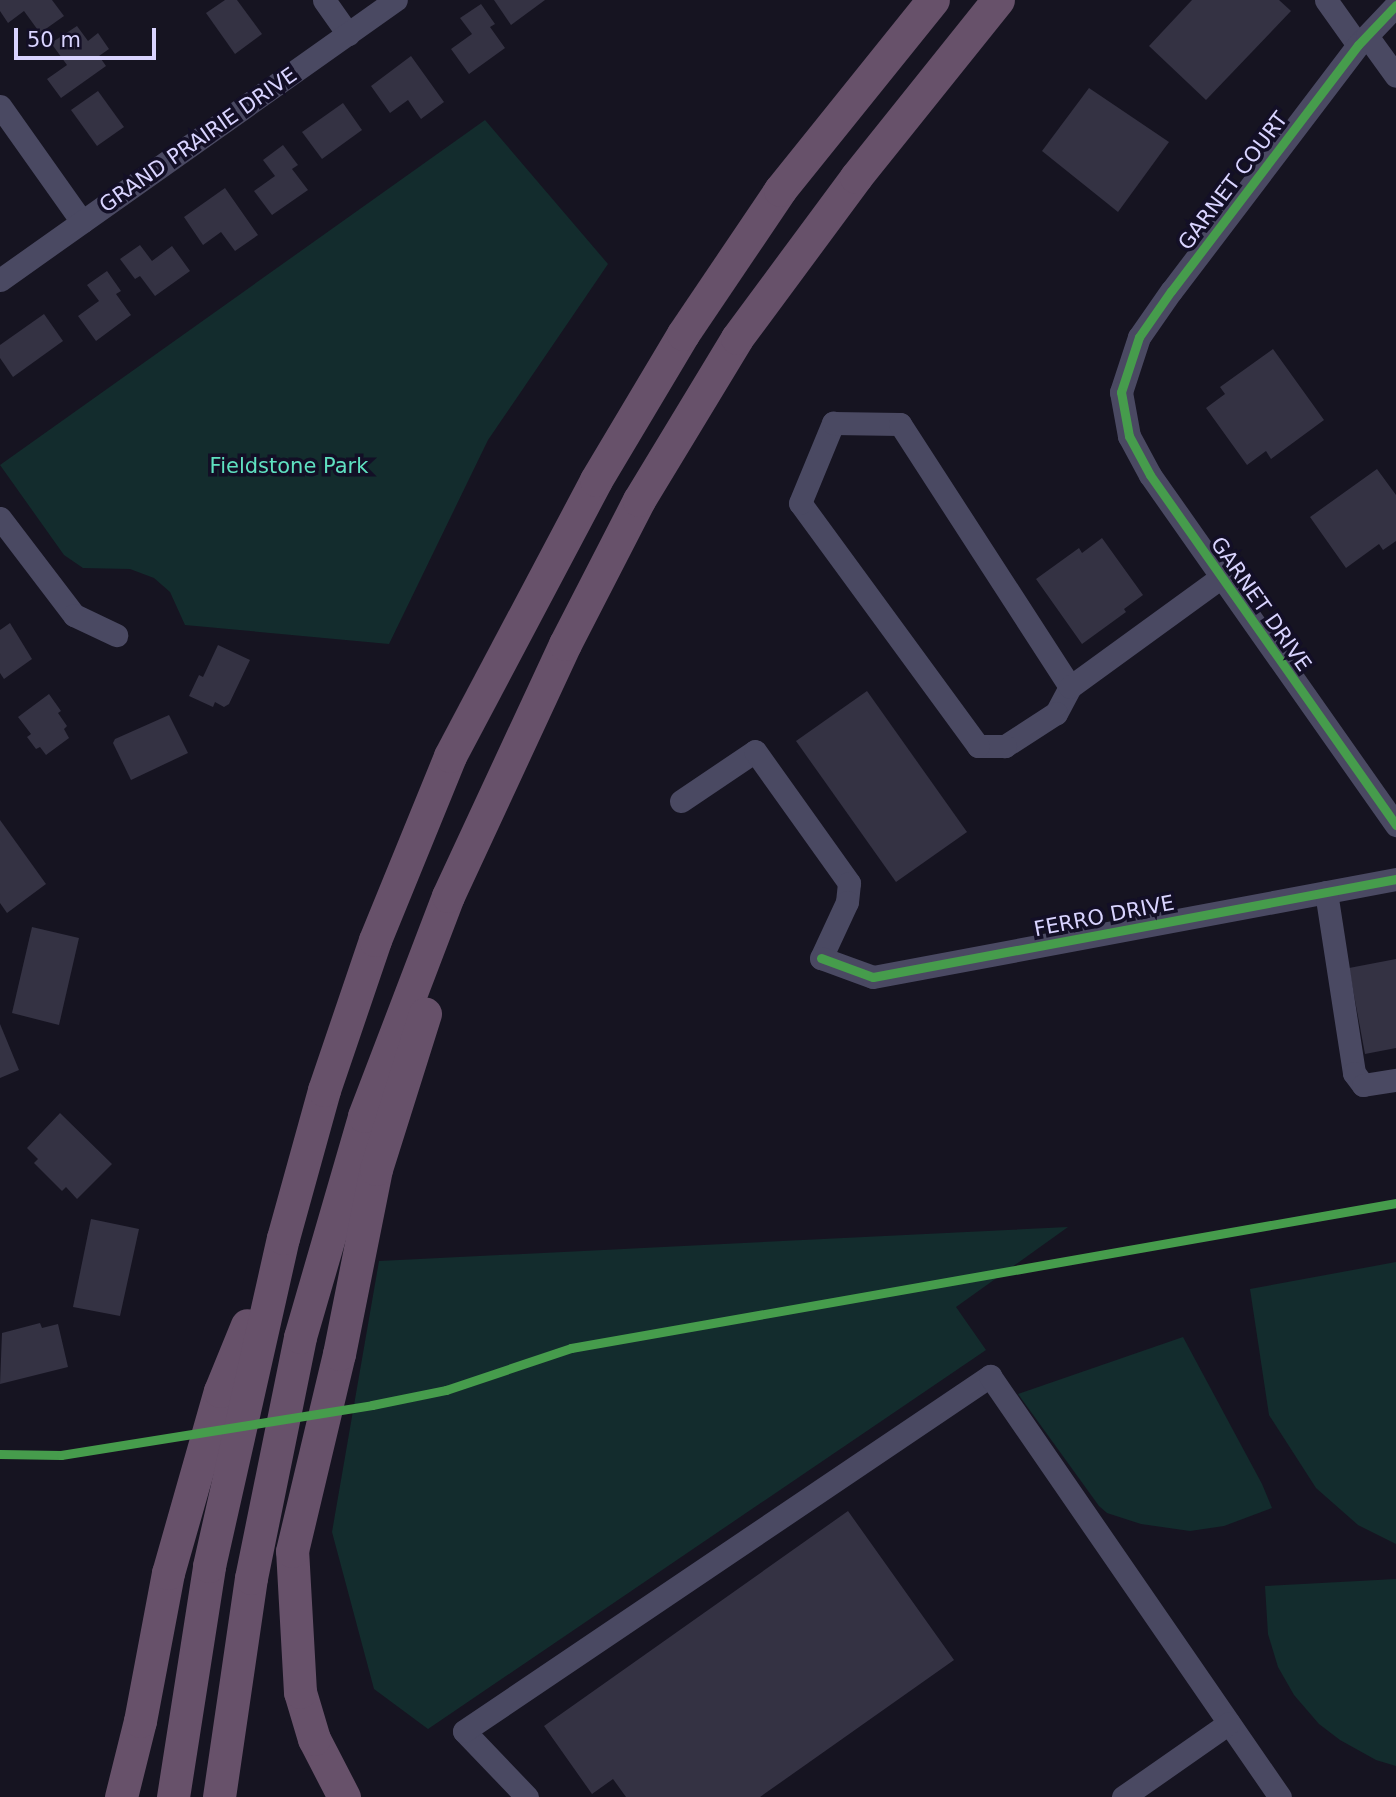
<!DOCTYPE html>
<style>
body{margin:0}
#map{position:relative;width:1396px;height:1797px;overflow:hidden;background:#161421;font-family:"DejaVu Sans",sans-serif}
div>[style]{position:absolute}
.green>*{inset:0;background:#132c2d}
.building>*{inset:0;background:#343243}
.minor>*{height:23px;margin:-11.5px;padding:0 11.5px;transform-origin:11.5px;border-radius:11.5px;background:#4a4962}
.highway>*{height:33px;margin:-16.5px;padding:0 16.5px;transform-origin:16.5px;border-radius:16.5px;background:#67516a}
.cycleway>*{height:9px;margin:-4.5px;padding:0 4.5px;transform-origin:4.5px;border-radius:4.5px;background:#469c4c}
span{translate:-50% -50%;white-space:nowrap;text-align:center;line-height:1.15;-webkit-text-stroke:7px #130f26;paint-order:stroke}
.street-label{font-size:21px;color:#d9d4ff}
.park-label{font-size:21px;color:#5fe0c0}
.scale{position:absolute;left:14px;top:28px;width:142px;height:32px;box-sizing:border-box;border:4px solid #d9d4ff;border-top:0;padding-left:9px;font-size:21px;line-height:24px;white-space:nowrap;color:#d9d4ff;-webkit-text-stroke:5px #130f26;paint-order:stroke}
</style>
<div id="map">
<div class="green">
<i style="clip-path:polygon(485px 120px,608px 264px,488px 440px,389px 644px,185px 625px,170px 592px,154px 578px,130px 569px,83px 568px,64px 555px,0 465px)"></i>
<i style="clip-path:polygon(1068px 1227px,956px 1307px,986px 1350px,428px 1729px,374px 1689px,332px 1532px,379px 1261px)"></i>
<i style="clip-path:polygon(1396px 1262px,1396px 1544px,1358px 1525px,1316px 1488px,1269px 1415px,1250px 1289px)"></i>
<i style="clip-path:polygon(1183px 1337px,1262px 1484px,1272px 1508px,1224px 1526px,1190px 1531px,1141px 1524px,1107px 1513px,1099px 1506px,1018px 1394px)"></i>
<i style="clip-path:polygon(1396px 1579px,1396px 1766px,1376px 1760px,1340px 1740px,1319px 1724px,1294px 1695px,1278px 1667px,1268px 1634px,1265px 1586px)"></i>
</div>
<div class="building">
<i style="clip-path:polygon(0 0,52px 0,64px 16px,40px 33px,24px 11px,8px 23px,0 11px)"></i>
<i style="clip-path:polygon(225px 0,237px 0,262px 34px,235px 54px,206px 13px)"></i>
<i style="clip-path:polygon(494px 0,545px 0,511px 25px)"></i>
<i style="clip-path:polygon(1192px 0,1279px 0,1291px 11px,1206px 100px,1149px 46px)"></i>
<i style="clip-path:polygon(481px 4px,495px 24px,490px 27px,505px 48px,469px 74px,451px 49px,472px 34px,460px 18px)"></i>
<i style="clip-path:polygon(77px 26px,88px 41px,98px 33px,109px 49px,99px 56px,106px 66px,61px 98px,47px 79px,67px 65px,51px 43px)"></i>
<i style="clip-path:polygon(411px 56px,444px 102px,421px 119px,408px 100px,390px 113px,371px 86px)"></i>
<i style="clip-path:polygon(1089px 88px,1169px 142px,1118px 212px,1042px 151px)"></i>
<i style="clip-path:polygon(98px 91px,124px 127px,97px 146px,71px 110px)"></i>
<i style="clip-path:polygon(343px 103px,362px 130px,322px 159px,302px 132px)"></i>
<i style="clip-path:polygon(283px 145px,298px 165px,292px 169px,308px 190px,272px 215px,254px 191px,275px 176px,263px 160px)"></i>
<i style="clip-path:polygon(225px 188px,258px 235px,235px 251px,221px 232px,203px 245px,184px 217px)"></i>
<i style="clip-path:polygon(140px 245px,152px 261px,172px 246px,190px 271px,155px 296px,140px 276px,135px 279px,120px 259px)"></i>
<i style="clip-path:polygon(107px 271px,121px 291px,116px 294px,131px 315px,96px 341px,78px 316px,99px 301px,87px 285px)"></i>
<i style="clip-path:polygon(44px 314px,63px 341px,13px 377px,0 358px,0 345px)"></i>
<i style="clip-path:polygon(1273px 349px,1324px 420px,1271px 459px,1266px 451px,1247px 465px,1206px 408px,1225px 394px,1220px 387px)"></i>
<i style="clip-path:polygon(1377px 469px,1396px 495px,1396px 541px,1383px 550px,1379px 544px,1346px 568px,1310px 517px)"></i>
<i style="clip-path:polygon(1102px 538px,1143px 595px,1124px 609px,1126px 612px,1082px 644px,1036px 579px,1079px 548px,1082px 553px)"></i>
<i style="clip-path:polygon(10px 623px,32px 659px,4px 679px,0 673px,0 630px)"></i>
<i style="clip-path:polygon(218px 645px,250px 660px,229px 704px,224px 707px,215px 702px,213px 707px,189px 696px,199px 675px,203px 677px)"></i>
<i style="clip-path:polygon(867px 691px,967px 832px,896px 882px,796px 741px)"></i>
<i style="clip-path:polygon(49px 694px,61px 711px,58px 713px,67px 726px,64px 729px,69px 738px,46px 755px,40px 747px,36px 749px,27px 737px,31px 734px,18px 717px)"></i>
<i style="clip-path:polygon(169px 715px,188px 753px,131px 780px,113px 743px,115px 739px)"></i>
<i style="clip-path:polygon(0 820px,46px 884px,7px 913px,0 903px)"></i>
<i style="clip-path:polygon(32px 927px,79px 938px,59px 1025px,12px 1013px)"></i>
<i style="clip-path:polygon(1396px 959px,1396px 1048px,1365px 1054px,1349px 968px)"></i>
<i style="clip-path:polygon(0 1024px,19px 1070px,0 1078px)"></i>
<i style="clip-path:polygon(60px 1113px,112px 1164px,77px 1199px,66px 1187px,62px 1191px,34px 1163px,38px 1159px,27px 1148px)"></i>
<i style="clip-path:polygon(91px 1219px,139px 1229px,120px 1316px,73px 1307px)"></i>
<i style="clip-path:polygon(40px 1323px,42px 1328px,58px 1324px,68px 1367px,0 1384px,2px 1333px)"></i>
<i style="clip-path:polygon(848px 1511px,954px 1660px,760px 1797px,626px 1797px,613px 1779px,592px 1794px,544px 1726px)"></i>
</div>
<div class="minor">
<i style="left:324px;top:0;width:42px;rotate:54.8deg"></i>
<i style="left:1326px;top:0;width:55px;rotate:54.6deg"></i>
<i style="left:1396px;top:5px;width:55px;rotate:133.5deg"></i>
<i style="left:1358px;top:45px;width:309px;rotate:127.2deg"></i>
<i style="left:1171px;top:291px;width:56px;rotate:124.8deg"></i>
<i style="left:1139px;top:337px;width:58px;rotate:108.1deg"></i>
<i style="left:1121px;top:392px;width:45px;rotate:79.7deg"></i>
<i style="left:1129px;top:436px;width:44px;rotate:61.7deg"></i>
<i style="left:1150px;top:475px;width:428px;rotate:54.9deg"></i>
<i style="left:1367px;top:36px;width:49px;rotate:54.1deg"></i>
<i style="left:0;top:106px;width:142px;rotate:54.7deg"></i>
<i style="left:0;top:280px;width:485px;rotate:-35.3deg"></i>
<i style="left:0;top:518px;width:122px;rotate:52.7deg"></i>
<i style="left:74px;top:615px;width:47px;rotate:25.5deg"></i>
<i style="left:1070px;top:687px;width:30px;rotate:118deg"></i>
<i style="left:1056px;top:713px;width:61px;rotate:147.1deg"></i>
<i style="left:1005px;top:746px;width:27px;rotate:180deg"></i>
<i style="left:978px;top:746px;width:301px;rotate:-126.2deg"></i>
<i style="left:800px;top:503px;width:87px;rotate:-67.6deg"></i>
<i style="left:833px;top:423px;width:67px;rotate:0.9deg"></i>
<i style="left:900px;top:424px;width:313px;rotate:57.1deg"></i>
<i style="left:1070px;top:687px;width:185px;rotate:-36deg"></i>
<i style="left:681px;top:801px;width:89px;rotate:-34deg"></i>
<i style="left:755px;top:751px;width:162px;rotate:54.5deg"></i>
<i style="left:849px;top:883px;width:19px;rotate:96deg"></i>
<i style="left:847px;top:902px;width:62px;rotate:114.9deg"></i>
<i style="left:821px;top:958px;width:55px;rotate:20.1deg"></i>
<i style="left:873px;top:977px;width:532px;rotate:-10.61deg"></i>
<i style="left:1326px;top:892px;width:183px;rotate:81.2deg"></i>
<i style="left:1354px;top:1073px;width:15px;rotate:53deg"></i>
<i style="left:1363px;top:1085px;width:33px;rotate:-9deg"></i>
<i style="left:527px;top:1797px;width:91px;rotate:-133.7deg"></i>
<i style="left:464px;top:1731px;width:635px;rotate:-34.02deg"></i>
<i style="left:990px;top:1376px;width:511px;rotate:55.44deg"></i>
<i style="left:1123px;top:1797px;width:129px;rotate:-34.9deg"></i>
</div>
<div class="highway">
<i style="left:121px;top:1797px;width:78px;rotate:-76deg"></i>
<i style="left:140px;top:1721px;width:151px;rotate:-79.3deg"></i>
<i style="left:168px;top:1573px;width:189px;rotate:-74.1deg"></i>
<i style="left:220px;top:1391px;width:71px;rotate:-67.8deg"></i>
<i style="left:173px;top:1797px;width:234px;rotate:-81.1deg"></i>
<i style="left:209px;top:1566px;width:336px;rotate:-77.3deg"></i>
<i style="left:283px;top:1238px;width:154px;rotate:-74.5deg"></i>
<i style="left:324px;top:1090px;width:158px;rotate:-71.2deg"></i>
<i style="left:375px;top:940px;width:199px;rotate:-67.8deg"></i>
<i style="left:450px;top:756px;width:312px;rotate:-62.1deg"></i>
<i style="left:596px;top:480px;width:170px;rotate:-59.2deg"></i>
<i style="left:683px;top:334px;width:174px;rotate:-56deg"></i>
<i style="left:780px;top:190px;width:244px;rotate:-51.2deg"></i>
<i style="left:219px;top:1797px;width:221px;rotate:-81.7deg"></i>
<i style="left:251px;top:1578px;width:246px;rotate:-78.5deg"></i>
<i style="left:300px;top:1337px;width:230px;rotate:-73.8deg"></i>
<i style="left:364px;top:1116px;width:235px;rotate:-69.1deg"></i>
<i style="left:448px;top:896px;width:278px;rotate:-65.1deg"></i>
<i style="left:565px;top:644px;width:162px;rotate:-62.8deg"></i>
<i style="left:639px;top:500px;width:189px;rotate:-58.8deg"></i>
<i style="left:737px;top:338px;width:200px;rotate:-53.5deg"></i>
<i style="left:856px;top:177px;width:227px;rotate:-51.3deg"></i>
<i style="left:344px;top:1797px;width:65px;rotate:-117.3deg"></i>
<i style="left:314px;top:1739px;width:49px;rotate:-106.6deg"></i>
<i style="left:300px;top:1692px;width:141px;rotate:-93.2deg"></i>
<i style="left:292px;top:1551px;width:203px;rotate:-76.6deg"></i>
<i style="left:339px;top:1354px;width:189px;rotate:-78.7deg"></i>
<i style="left:376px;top:1169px;width:163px;rotate:-72.5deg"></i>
</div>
<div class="cycleway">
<i style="left:1396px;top:5px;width:55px;rotate:133.5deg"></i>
<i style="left:1358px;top:45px;width:309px;rotate:127.2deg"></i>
<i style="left:1171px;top:291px;width:56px;rotate:124.8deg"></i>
<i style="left:1139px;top:337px;width:58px;rotate:108.1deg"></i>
<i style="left:1121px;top:392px;width:45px;rotate:79.7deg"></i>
<i style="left:1129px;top:436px;width:44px;rotate:61.7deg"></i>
<i style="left:1150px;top:475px;width:428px;rotate:54.9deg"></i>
<i style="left:821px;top:958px;width:55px;rotate:20.1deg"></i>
<i style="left:873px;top:977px;width:532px;rotate:-10.61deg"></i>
<i style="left:0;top:1454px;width:61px;rotate:0.9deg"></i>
<i style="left:61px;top:1455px;width:315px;rotate:-9.1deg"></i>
<i style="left:372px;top:1405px;width:76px;rotate:-11.5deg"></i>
<i style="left:446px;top:1390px;width:132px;rotate:-18.6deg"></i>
<i style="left:571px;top:1348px;width:838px;rotate:-9.97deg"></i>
</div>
<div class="street-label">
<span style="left:198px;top:140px;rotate:-35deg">GRAND PRAIRIE DRIVE</span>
<span style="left:1233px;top:181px;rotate:-53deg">GARNET COURT</span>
<span style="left:1261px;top:604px;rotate:55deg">GARNET DRIVE</span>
<span style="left:1104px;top:916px;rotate:-11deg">FERRO DRIVE</span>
</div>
<div class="park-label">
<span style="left:289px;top:466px">Fieldstone Park</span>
</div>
<div class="scale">50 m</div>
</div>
